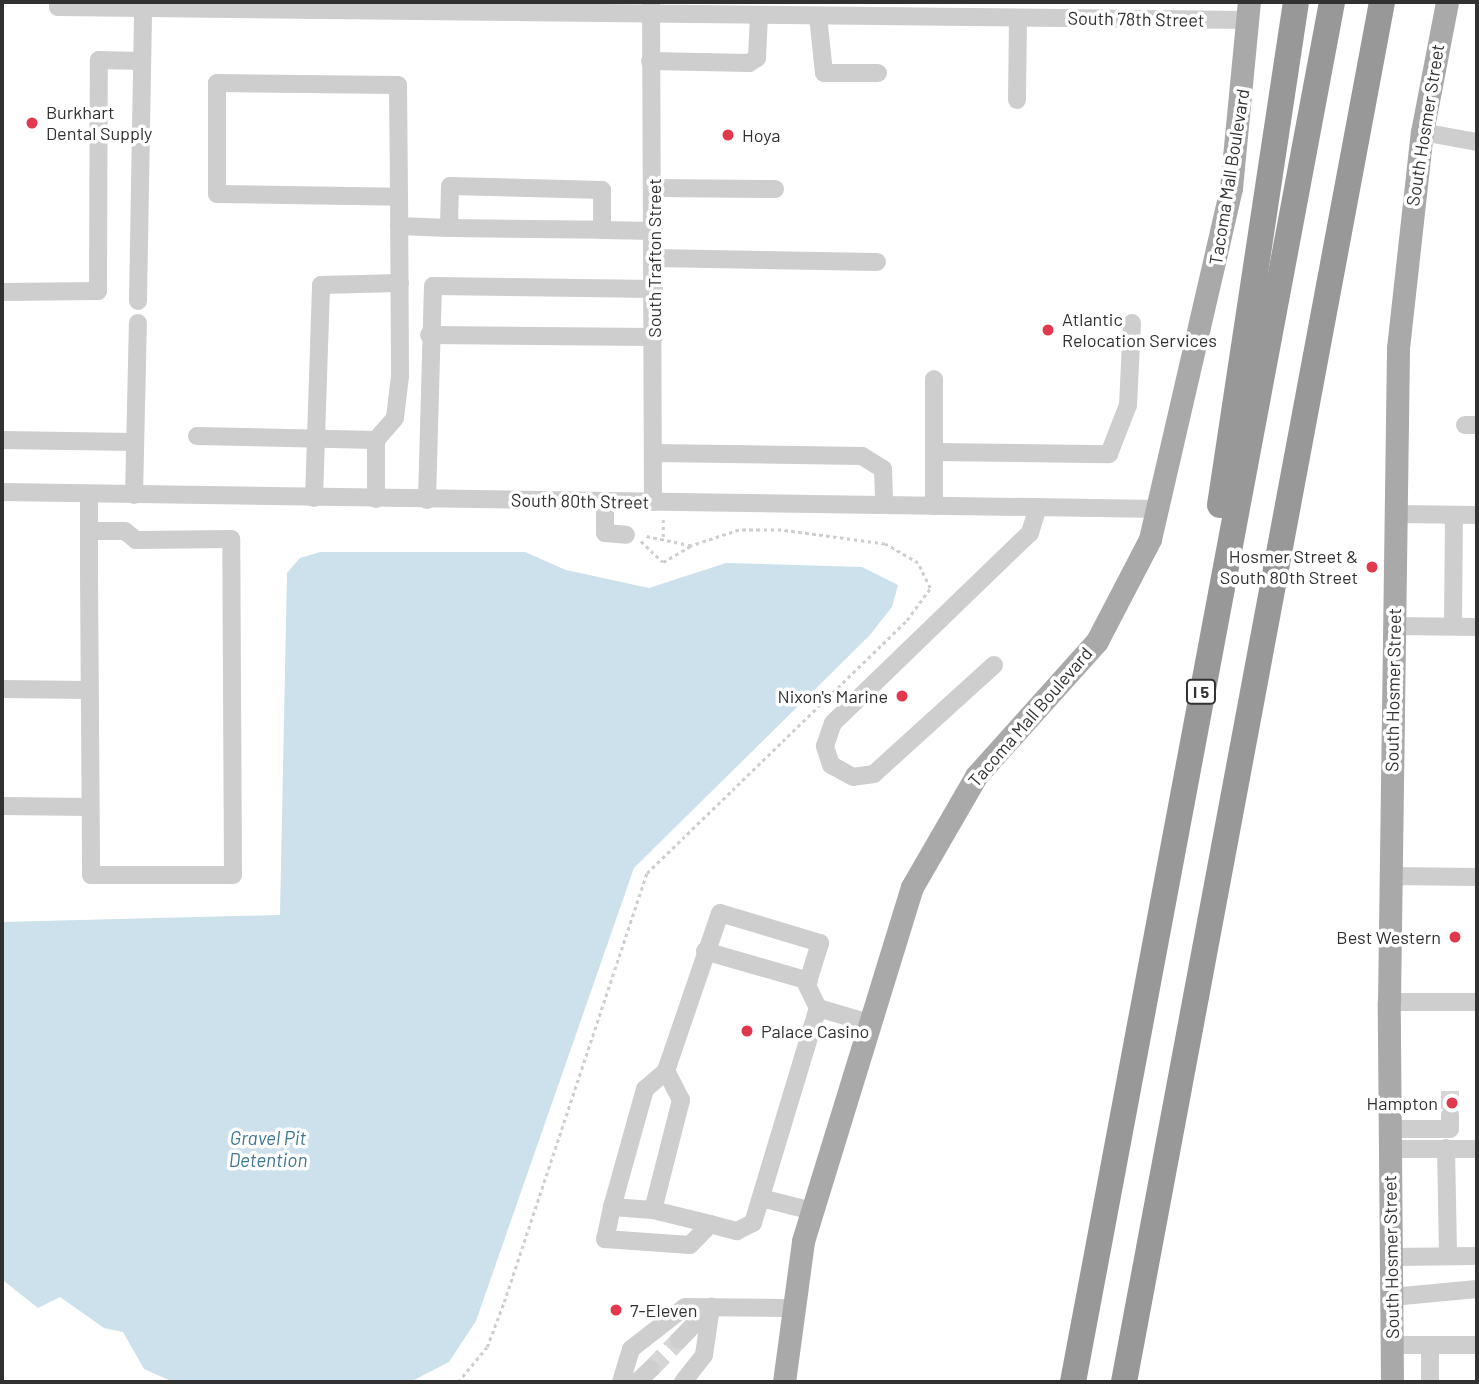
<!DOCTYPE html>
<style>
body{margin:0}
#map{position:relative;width:1479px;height:1384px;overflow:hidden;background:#fff;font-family:Barlow,sans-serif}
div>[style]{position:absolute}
.water>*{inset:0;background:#cce1ec}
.minor-tunnel>*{height:18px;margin-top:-9px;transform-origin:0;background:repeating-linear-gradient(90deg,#d6d6d6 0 18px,transparent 0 27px)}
.path>*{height:2.5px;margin-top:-1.25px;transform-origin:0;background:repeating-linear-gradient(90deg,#cecece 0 3.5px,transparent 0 7px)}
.minor>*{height:18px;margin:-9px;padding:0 9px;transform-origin:9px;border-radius:9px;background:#cecece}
.major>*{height:23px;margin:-11.5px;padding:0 11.5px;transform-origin:11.5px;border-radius:11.5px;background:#a9a9a9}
.highway>*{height:26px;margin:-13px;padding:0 13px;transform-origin:13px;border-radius:13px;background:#989898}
.dots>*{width:19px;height:19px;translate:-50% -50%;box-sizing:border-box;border:4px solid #fff;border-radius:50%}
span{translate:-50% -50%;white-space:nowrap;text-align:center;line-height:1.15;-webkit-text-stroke:7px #fff;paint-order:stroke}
.shield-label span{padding:2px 5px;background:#fff;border:2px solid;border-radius:5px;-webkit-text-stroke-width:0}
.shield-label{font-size:16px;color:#313131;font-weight:700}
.street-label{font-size:18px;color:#313131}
.poi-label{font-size:18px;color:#313131}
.left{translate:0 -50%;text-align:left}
.right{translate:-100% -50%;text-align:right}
.water-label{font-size:19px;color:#3f7692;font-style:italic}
.frame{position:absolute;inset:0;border:4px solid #313131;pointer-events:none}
</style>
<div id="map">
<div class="water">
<i style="clip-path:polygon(320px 552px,525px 552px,566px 570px,649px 588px,726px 563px,862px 567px,898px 585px,892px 607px,869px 636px,634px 868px,476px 1321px,449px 1362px,410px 1382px,171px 1381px,144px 1369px,123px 1332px,104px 1328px,60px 1297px,38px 1308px,4px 1281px,2px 922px,280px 915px,287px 573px,300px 558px)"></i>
</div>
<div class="minor-tunnel">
<i style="left:1450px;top:1091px;width:24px;rotate:90deg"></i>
<i style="left:651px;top:1369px;width:40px;rotate:-46deg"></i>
</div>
<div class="path">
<i style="left:663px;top:537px;width:17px;rotate:-90deg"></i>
<i style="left:641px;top:541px;width:30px;rotate:44deg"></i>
<i style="left:663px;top:562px;width:32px;rotate:-30deg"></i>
<i style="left:458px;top:1382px;width:45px;rotate:-50.4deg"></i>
<i style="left:487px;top:1347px;width:48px;rotate:-69.3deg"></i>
<i style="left:504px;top:1302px;width:452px;rotate:-71.6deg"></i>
<i style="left:647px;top:873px;width:363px;rotate:-44.2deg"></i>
<i style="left:907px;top:620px;width:39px;rotate:-54deg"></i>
<i style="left:930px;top:588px;width:28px;rotate:-116deg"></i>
<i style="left:918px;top:563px;width:38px;rotate:-150deg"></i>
<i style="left:885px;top:544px;width:105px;rotate:-172.3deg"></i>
<i style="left:781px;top:530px;width:42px;rotate:180deg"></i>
<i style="left:739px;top:530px;width:51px;rotate:161.6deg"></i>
<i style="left:691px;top:546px;width:48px;rotate:-168deg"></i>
</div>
<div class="minor">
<i style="left:58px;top:2px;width:5px;rotate:90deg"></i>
<i style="left:58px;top:7px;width:1190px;rotate:0.63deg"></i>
<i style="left:651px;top:2px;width:500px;rotate:89.77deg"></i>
<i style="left:818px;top:16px;width:57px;rotate:84deg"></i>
<i style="left:824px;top:73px;width:54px"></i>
<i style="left:650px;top:61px;width:99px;rotate:1.2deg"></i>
<i style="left:749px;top:63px;width:9px;rotate:-32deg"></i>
<i style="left:757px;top:58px;width:43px;rotate:-87.3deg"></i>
<i style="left:1017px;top:100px;width:82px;rotate:-89.3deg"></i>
<i style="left:1422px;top:132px;width:56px;rotate:10.3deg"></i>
<i style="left:655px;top:188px;width:120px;rotate:0.5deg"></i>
<i style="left:399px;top:226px;width:50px;rotate:2.3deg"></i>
<i style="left:602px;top:230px;width:40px;rotate:-90deg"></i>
<i style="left:602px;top:190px;width:152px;rotate:-178.5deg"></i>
<i style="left:450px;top:186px;width:42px;rotate:91.4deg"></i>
<i style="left:449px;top:228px;width:153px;rotate:0.7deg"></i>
<i style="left:602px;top:230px;width:52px;rotate:1.1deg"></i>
<i style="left:654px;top:258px;width:223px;rotate:1deg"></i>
<i style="left:2px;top:292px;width:96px;rotate:-0.6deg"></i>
<i style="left:98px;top:291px;width:231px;rotate:-89.8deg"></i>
<i style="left:99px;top:60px;width:43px;rotate:1.3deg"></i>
<i style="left:138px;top:301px;width:293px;rotate:-89deg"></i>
<i style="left:429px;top:335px;width:225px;rotate:0.5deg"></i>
<i style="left:1465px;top:425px;width:12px"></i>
<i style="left:197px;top:436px;width:179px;rotate:1.3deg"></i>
<i style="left:2px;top:440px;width:133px;rotate:0.9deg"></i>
<i style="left:934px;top:452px;width:175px;rotate:0.7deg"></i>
<i style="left:1109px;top:454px;width:53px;rotate:-68.8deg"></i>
<i style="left:1128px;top:405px;width:82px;rotate:-87.2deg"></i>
<i style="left:653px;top:453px;width:209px;rotate:0.8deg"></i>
<i style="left:862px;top:456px;width:25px;rotate:32deg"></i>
<i style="left:883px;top:469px;width:36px;rotate:88deg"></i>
<i style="left:2px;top:492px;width:1157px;rotate:0.84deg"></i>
<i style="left:89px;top:494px;width:79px;rotate:90deg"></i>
<i style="left:89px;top:573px;width:302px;rotate:89.6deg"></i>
<i style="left:91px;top:875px;width:142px"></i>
<i style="left:233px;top:875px;width:336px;rotate:-90.3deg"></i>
<i style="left:231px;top:539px;width:95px;rotate:179.4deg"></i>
<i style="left:136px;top:540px;width:14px;rotate:-141deg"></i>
<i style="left:125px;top:531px;width:36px;rotate:180deg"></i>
<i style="left:134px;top:495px;width:172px;rotate:-88.7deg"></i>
<i style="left:314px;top:498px;width:213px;rotate:-88.1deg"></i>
<i style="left:321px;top:285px;width:79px;rotate:-1.5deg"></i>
<i style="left:376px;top:499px;width:59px;rotate:-90deg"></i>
<i style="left:376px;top:440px;width:29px;rotate:-49deg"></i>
<i style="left:395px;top:418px;width:42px;rotate:-83.2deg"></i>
<i style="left:400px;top:376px;width:179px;rotate:-90.3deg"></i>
<i style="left:399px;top:197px;width:112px;rotate:-90.5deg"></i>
<i style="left:398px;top:85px;width:181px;rotate:-179.4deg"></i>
<i style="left:217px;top:83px;width:111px;rotate:90deg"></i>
<i style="left:217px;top:194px;width:182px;rotate:0.9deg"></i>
<i style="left:427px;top:500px;width:214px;rotate:-88.4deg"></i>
<i style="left:433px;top:286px;width:221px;rotate:0.8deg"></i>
<i style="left:605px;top:501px;width:32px;rotate:90deg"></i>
<i style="left:605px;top:533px;width:21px;rotate:5deg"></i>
<i style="left:934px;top:506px;width:127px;rotate:-90deg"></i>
<i style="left:1396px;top:514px;width:81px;rotate:0.7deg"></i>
<i style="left:1394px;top:626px;width:83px;rotate:0.7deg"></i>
<i style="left:1453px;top:626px;width:111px;rotate:-89.5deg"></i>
<i style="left:994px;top:665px;width:162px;rotate:137.8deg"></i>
<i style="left:874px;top:774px;width:21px;rotate:172deg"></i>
<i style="left:853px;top:777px;width:25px;rotate:-151deg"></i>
<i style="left:831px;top:765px;width:20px;rotate:-108deg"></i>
<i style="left:825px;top:746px;width:24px;rotate:-71deg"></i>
<i style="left:833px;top:723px;width:274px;rotate:-44deg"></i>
<i style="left:1030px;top:533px;width:27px;rotate:-73deg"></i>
<i style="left:2px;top:689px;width:87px;rotate:0.7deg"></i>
<i style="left:2px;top:806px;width:88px;rotate:0.7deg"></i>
<i style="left:1391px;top:876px;width:86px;rotate:0.7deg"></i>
<i style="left:705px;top:951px;width:108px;rotate:16.1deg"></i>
<i style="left:1389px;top:1002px;width:88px"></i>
<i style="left:818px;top:1008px;width:53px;rotate:16.4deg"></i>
<i style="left:1390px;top:1129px;width:60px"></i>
<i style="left:1450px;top:1129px;width:14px;rotate:-90deg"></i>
<i style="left:1446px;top:1148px;width:108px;rotate:88.9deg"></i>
<i style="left:1390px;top:1149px;width:87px"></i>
<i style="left:761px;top:1198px;width:53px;rotate:14.3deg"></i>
<i style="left:612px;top:1207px;width:41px;rotate:4.2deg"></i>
<i style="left:653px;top:1210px;width:59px;rotate:13.8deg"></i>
<i style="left:710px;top:1224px;width:28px;rotate:15deg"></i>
<i style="left:737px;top:1231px;width:18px;rotate:-27deg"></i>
<i style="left:753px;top:1223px;width:225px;rotate:-73.2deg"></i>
<i style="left:818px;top:1008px;width:25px;rotate:-116deg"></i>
<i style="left:807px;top:985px;width:44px;rotate:-72.8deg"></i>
<i style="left:820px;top:943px;width:104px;rotate:-163.3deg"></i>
<i style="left:720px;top:913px;width:167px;rotate:108.9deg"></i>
<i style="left:666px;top:1071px;width:28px;rotate:139deg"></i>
<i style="left:645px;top:1089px;width:123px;rotate:105.6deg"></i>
<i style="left:612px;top:1207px;width:33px;rotate:102deg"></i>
<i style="left:605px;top:1239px;width:85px;rotate:4deg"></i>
<i style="left:690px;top:1245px;width:29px;rotate:-46deg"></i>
<i style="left:653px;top:1210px;width:114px;rotate:-75.7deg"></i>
<i style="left:681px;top:1100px;width:33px;rotate:-117deg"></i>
<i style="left:1391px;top:1257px;width:86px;rotate:-0.7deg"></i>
<i style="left:1392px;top:1297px;width:85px;rotate:-5.4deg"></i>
<i style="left:679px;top:1340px;width:46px;rotate:-45.9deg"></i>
<i style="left:1392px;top:1345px;width:85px"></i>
<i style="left:1430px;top:1345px;width:37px;rotate:90deg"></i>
<i style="left:621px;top:1382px;width:34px;rotate:-73deg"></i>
<i style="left:631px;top:1349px;width:68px;rotate:-37.9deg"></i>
<i style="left:685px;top:1307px;width:104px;rotate:0.6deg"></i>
<i style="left:637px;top:1382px;width:19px;rotate:-43deg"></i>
<i style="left:683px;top:1382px;width:34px;rotate:-52deg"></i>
<i style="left:704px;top:1355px;width:49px;rotate:-81.7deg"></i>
</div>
<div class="major">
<i style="left:784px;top:1382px;width:142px;rotate:-82.3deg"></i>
<i style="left:803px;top:1241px;width:370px;rotate:-72.9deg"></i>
<i style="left:912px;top:887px;width:128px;rotate:-60deg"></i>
<i style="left:976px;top:776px;width:181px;rotate:-48.1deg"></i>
<i style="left:1097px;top:641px;width:115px;rotate:-62.5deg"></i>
<i style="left:1150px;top:539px;width:360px;rotate:-77deg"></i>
<i style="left:1231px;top:188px;width:187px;rotate:-84.5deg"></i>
<i style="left:1392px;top:1382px;width:380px;rotate:-90.5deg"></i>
<i style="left:1389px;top:1002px;width:654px;rotate:-89.21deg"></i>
<i style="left:1398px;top:348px;width:217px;rotate:-83.7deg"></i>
<i style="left:1422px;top:132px;width:132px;rotate:-79.1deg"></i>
</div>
<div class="highway">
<i style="left:1220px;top:505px;width:509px;rotate:-81.41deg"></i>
<i style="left:1073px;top:1382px;width:1404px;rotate:-79.37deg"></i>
<i style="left:1124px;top:1382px;width:1404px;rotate:-79.41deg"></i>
</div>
<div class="dots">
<i style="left:32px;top:123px;background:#e2384e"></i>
<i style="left:728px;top:135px;background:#e2384e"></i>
<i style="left:1048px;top:330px;background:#e2384e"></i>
<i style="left:1372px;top:567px;background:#e2384e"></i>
<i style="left:902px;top:696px;background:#e2384e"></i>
<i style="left:1455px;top:937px;background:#e2384e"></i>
<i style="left:747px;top:1031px;background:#e2384e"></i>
<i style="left:1452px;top:1103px;background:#e2384e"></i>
<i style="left:616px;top:1310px;background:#e2384e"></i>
</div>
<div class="shield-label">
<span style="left:1201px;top:692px">I 5</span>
</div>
<div class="street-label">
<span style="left:1136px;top:19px;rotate:1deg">South 78th Street</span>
<span style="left:1425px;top:125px;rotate:-81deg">South Hosmer Street</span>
<span style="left:1229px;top:177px;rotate:-81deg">Tacoma Mall Boulevard</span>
<span style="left:654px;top:258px;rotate:-90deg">South Trafton Street</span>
<span style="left:580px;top:501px;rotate:1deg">South 80th Street</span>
<span style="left:1393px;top:690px;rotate:-89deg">South Hosmer Street</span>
<span style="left:1030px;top:717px;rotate:-49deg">Tacoma Mall Boulevard</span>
<span style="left:1391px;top:1257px;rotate:-91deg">South Hosmer Street</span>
</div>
<div class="poi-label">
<span class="left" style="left:46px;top:123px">Burkhart<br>Dental Supply</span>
<span class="left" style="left:742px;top:135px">Hoya</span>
<span class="left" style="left:1062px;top:330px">Atlantic<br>Relocation Services</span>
<span class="right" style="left:1358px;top:567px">Hosmer Street &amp;<br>South 80th Street</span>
<span class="right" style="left:888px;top:696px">Nixon's Marine</span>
<span class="right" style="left:1441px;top:937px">Best Western</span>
<span class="left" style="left:761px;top:1031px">Palace Casino</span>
<span class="right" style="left:1438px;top:1103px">Hampton</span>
<span class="left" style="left:630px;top:1310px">7-Eleven</span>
</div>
<div class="water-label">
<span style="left:268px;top:1149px">Gravel Pit<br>Detention</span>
</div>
<div class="frame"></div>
</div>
